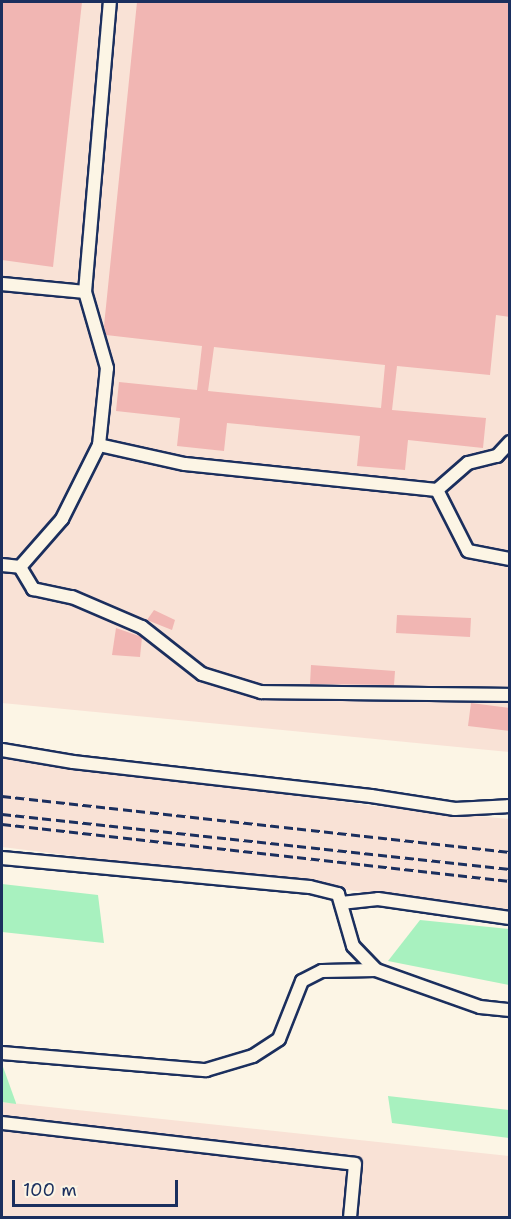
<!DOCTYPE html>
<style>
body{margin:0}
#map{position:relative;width:511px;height:1219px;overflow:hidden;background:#fcf5e5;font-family:"Shantell Sans",sans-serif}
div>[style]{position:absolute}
.built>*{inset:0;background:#f9e2d6}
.green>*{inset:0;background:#a8f1bf}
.building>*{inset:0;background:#f1b6b3}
.roads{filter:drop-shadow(2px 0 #1b2f5e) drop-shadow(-2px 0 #1b2f5e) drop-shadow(0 2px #1b2f5e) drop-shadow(0 -2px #1b2f5e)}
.minor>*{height:12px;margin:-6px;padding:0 6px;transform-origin:6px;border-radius:6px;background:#fcf5e5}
.rail>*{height:3px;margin-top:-1.5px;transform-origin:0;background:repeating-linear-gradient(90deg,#1b2f5e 0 9px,transparent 0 13.5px)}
span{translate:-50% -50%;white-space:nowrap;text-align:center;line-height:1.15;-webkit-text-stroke:4.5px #fcf5e5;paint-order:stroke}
.frame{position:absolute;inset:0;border:3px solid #1b2f5e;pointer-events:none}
.scale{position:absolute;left:12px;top:1180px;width:166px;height:27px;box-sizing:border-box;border:3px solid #1b2f5e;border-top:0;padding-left:8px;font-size:18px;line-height:21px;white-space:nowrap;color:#1b2f5e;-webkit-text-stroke:4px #fcf5e5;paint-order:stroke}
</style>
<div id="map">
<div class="built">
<i style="clip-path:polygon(2px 2px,509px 2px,509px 752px,2px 703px)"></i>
<i style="clip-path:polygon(2px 754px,374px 806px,509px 819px,509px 910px,2px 847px)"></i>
<i style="clip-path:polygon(2px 1102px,509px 1156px,509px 1217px,2px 1218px)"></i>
</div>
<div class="green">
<i style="clip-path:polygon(2px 884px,98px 895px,104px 943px,2px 932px)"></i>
<i style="clip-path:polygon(420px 920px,509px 929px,509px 985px,388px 961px)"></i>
<i style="clip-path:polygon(2px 1064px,16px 1103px,16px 1104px,2px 1102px)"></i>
<i style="clip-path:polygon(388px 1096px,509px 1110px,509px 1138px,392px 1123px)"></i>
</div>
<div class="building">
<i style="clip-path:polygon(2px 2px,82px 2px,53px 267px,2px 260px)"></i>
<i style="clip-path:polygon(evenodd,137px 2px,510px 2px,510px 317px,496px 315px,490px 375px,397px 366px,392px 410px,486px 418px,483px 448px,408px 440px,405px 470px,357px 466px,360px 436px,227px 423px,224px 451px,177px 446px,180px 418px,116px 411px,119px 382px,197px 390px,202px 346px,106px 335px,104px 326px,137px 2px,214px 347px,385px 365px,381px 408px,208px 391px,214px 347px)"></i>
<i style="clip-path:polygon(154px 610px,175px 620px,172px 630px,147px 620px)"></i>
<i style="clip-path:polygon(397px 615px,471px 618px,470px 637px,396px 633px)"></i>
<i style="clip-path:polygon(116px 628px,142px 637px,140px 657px,112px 655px)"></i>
<i style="clip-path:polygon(311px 665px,395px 671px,394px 685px,310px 684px)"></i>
<i style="clip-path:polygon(471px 703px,510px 708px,510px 731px,468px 726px)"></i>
</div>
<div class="roads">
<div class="minor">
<i style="left:2px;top:284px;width:83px;rotate:5.5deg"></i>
<i style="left:99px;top:445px;width:88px;rotate:12.5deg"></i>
<i style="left:185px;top:464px;width:253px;rotate:5.9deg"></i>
<i style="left:437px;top:490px;width:68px;rotate:63.1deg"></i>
<i style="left:468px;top:551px;width:43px;rotate:10.8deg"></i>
<i style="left:437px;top:490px;width:41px;rotate:-41.1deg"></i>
<i style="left:468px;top:463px;width:30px;rotate:-14deg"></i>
<i style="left:497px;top:456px;width:19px;rotate:-47deg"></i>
<i style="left:2px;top:565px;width:18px;rotate:6deg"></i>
<i style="left:20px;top:567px;width:64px;rotate:-48.8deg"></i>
<i style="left:62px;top:519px;width:83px;rotate:-63.4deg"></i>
<i style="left:99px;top:445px;width:77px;rotate:-84.1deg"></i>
<i style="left:107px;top:368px;width:79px;rotate:-106.1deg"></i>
<i style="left:85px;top:292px;width:291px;rotate:-85.1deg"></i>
<i style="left:20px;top:567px;width:26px;rotate:59deg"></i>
<i style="left:33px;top:589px;width:40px;rotate:12deg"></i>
<i style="left:72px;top:597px;width:76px;rotate:23.2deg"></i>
<i style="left:142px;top:627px;width:76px;rotate:38.1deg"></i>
<i style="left:202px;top:674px;width:62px;rotate:17deg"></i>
<i style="left:261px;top:692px;width:249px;rotate:0.7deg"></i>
<i style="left:2px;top:750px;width:72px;rotate:9.6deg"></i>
<i style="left:73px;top:762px;width:300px;rotate:6.5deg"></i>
<i style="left:371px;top:796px;width:85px;rotate:8.8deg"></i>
<i style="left:455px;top:809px;width:55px;rotate:-3.1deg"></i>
<i style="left:2px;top:858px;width:309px;rotate:5.4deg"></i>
<i style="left:310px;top:887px;width:29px;rotate:14deg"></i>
<i style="left:338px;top:894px;width:54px;rotate:73.9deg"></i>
<i style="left:353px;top:946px;width:33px;rotate:46deg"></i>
<i style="left:376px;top:970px;width:110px;rotate:19.6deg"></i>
<i style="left:480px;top:1007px;width:30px;rotate:6deg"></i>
<i style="left:341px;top:903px;width:37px;rotate:-6deg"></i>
<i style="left:378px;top:899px;width:133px;rotate:8.2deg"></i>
<i style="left:2px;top:1053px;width:205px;rotate:4.8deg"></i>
<i style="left:206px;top:1070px;width:49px;rotate:-16.6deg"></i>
<i style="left:253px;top:1056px;width:31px;rotate:-33deg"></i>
<i style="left:279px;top:1039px;width:62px;rotate:-68.4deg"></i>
<i style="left:302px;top:981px;width:22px;rotate:-27deg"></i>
<i style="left:322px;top:971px;width:54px;rotate:-1.1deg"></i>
<i style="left:2px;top:1123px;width:355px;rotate:6.6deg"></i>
<i style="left:355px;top:1164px;width:54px;rotate:95.3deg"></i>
</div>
</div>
<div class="rail">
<i style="left:2px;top:796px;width:511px;rotate:6.29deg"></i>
<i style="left:2px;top:814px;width:511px;rotate:6.18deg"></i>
<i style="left:2px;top:824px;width:511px;rotate:6.4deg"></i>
</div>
<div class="frame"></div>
<div class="scale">100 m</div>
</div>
